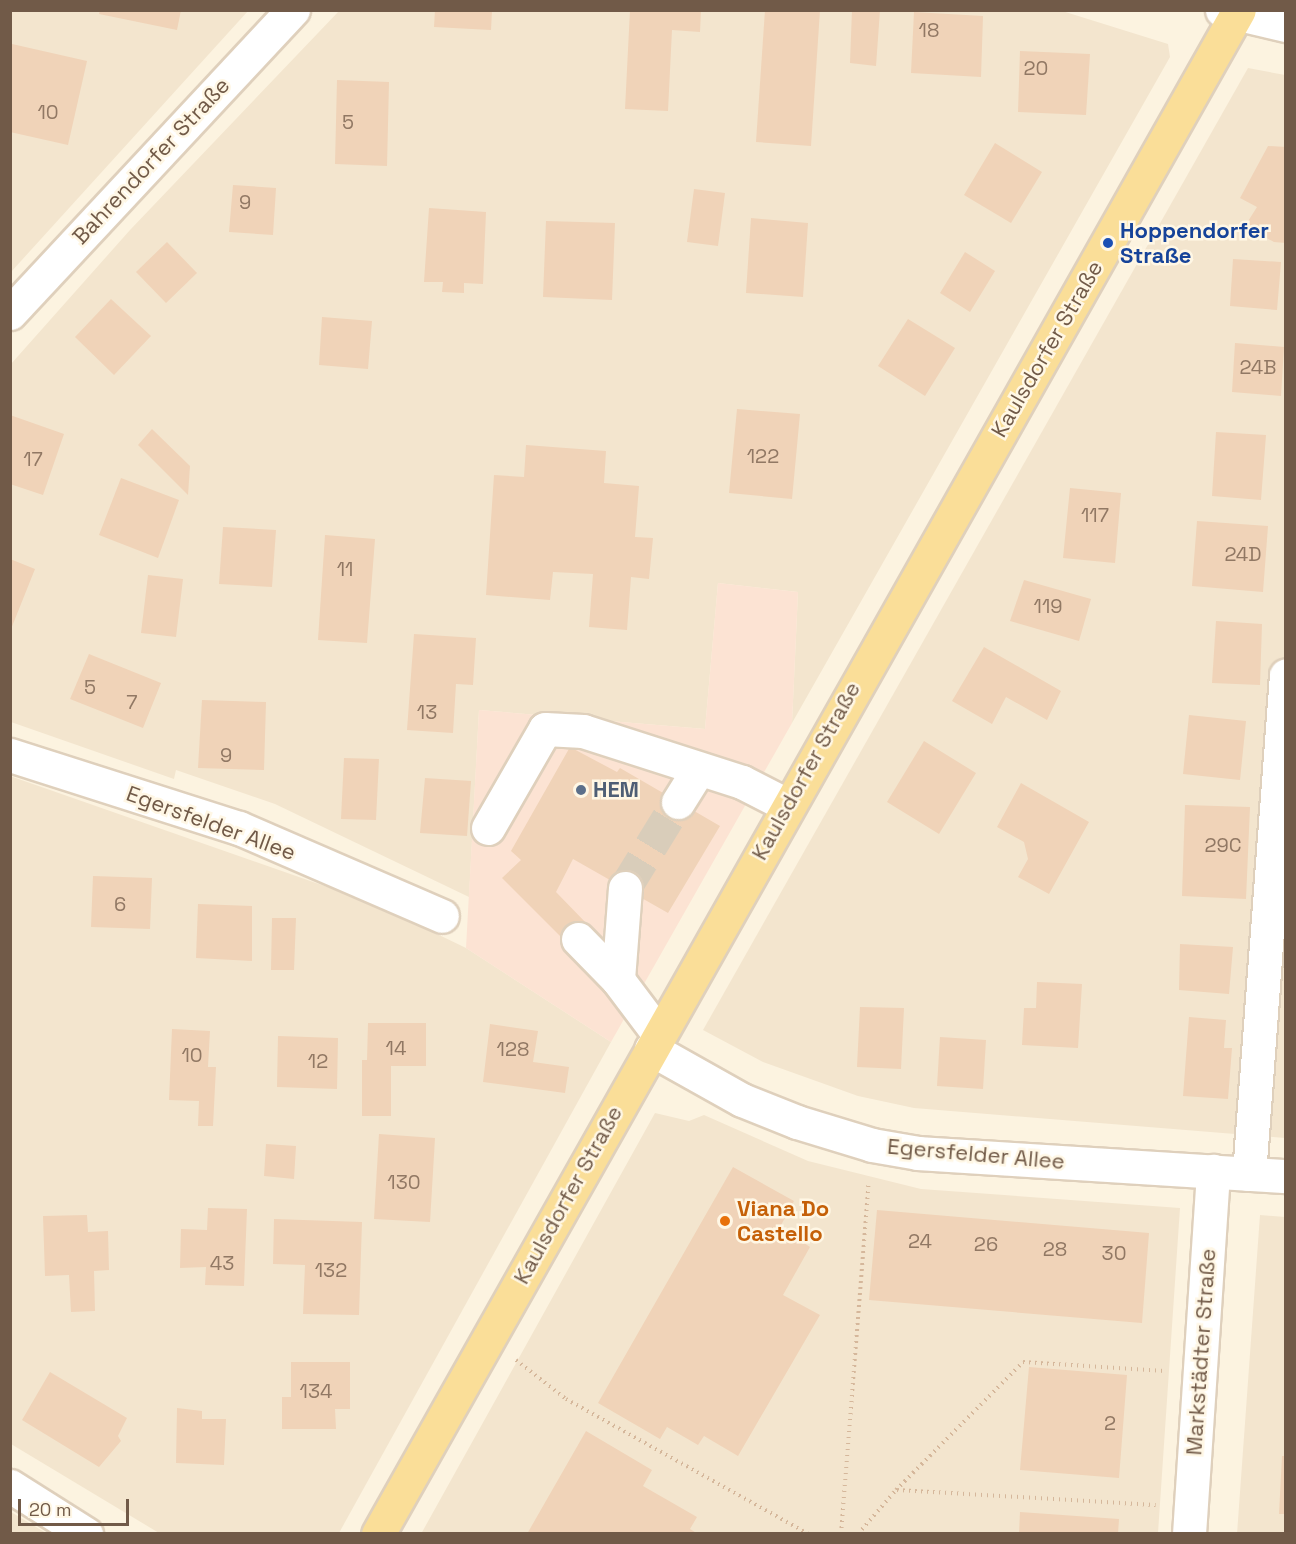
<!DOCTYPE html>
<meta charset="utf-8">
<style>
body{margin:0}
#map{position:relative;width:1296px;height:1544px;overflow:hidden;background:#fcf3e0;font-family:"Space Grotesk",sans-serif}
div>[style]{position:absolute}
.residential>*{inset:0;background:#f3e5ce}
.commercial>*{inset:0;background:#fce3d3}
.building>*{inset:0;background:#f0d3b8}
.minor-tunnel>*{height:33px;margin-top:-16.5px;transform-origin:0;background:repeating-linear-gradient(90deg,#d9cdba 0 33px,transparent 0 49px)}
.path>*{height:4px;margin-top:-2px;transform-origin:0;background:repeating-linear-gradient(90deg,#d5b79b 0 1.5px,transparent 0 6px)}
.roads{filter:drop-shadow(2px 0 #dfd0bc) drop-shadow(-2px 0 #dfd0bc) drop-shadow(0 2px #dfd0bc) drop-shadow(0 -2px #dfd0bc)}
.minor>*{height:33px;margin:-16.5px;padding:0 16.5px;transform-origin:16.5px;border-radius:16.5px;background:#fff}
.major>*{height:33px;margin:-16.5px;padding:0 16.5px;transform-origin:16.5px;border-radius:16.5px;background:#fade98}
.dots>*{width:16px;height:16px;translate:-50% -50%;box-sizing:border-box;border:3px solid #fff7e5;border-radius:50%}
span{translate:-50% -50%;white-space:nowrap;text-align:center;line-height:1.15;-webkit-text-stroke:5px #fff7e5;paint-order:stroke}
.number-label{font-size:20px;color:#917864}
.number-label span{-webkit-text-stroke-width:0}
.street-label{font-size:22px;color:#715a48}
.transit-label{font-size:22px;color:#164399;font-weight:700}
.left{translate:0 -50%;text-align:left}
.service-label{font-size:22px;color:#4e5e75;font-weight:700}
.food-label{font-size:22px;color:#c56008;font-weight:700}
.frame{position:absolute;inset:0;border:12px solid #715a48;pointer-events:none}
.scale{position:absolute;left:18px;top:1499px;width:111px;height:27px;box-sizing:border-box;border:3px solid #715a48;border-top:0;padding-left:8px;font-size:18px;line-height:21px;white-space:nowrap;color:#715a48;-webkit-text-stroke:4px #fff7e5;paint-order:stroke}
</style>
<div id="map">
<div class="residential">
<i style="clip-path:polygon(1059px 10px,1168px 44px,1170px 57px,792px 723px,798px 592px,718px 583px,705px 729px,479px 710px,469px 897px,275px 804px,176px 770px,174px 779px,11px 722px,11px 364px,130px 230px,339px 11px)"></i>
<i style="clip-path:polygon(11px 11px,248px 11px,11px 272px)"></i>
<i style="clip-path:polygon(1248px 68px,1285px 75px,1285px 1138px,914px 1108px,858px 1096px,763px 1062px,703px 1030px)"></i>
<i style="clip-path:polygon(10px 776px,373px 903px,466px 948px,611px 1042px,339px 1533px,159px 1533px,11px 1444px)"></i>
<i style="clip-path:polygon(655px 1113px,689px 1121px,704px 1115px,808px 1161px,921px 1189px,1180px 1208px,1158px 1533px,421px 1534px)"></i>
<i style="clip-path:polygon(1260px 1215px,1285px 1217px,1285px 1533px,1237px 1534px)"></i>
<i style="clip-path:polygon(10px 1512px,11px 1512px,46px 1533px,11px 1533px)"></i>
</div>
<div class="commercial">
<i style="clip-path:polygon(718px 583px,798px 592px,792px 723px,611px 1042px,466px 948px,479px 710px,705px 729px)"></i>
</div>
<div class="building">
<i style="clip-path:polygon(100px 10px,181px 10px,177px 30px,99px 14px)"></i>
<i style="clip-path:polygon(435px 10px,492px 10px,491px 30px,434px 27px)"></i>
<i style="clip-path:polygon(630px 10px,701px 10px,700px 32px,672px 30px,668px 111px,625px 109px)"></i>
<i style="clip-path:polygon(765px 10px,820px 10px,811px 146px,756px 142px)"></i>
<i style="clip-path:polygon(852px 10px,880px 10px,876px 66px,850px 63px)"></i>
<i style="clip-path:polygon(914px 12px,983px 16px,981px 77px,911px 73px)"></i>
<i style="clip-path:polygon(12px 44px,87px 61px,68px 145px,10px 132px)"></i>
<i style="clip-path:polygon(1020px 51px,1090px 54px,1086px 115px,1018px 112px)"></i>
<i style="clip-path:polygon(337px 80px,389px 82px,387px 166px,335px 164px)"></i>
<i style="clip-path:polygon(995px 143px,1042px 172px,1011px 223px,964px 195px)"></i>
<i style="clip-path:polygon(1268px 146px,1286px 147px,1286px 243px,1274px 242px,1245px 226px,1257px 207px,1240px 198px)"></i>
<i style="clip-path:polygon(233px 185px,276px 188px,273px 235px,229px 232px)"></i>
<i style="clip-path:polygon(694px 189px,725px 193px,718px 246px,687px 242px)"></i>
<i style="clip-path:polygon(429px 208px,486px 212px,483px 284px,464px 283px,464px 293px,442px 292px,443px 282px,424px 282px)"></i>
<i style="clip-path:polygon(751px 218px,808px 223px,803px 297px,746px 293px)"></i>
<i style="clip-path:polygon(546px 221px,615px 223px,612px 300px,543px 297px)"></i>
<i style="clip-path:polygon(167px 242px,197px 273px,166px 303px,136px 272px)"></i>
<i style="clip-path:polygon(965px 252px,995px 271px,970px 312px,940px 293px)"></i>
<i style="clip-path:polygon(1233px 259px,1281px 262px,1277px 310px,1230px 306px)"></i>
<i style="clip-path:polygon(111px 299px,151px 336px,114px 375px,75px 337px)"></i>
<i style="clip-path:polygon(322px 317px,372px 321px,368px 369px,319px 365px)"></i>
<i style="clip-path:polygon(908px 319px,955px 348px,925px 396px,878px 366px)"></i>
<i style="clip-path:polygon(1235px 343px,1284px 347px,1281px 396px,1232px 392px)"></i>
<i style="clip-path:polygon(737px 409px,800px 414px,792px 499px,729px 493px)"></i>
<i style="clip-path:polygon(10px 415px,64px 434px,43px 495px,10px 484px)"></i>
<i style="clip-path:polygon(152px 429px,190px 466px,188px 495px,138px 445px)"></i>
<i style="clip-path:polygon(1216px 432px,1266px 435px,1261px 500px,1212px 496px)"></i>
<i style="clip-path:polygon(526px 445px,606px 451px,604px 483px,639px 486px,635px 537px,653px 538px,649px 579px,631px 577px,627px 630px,589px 627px,593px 574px,553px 572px,550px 600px,486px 595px,494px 475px,524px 477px)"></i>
<i style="clip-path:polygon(121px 478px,179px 500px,158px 558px,99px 535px)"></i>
<i style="clip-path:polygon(1070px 488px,1121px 493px,1115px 563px,1063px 558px)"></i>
<i style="clip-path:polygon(1197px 521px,1268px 526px,1263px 592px,1192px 586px)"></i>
<i style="clip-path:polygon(223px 527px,276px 530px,272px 587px,219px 584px)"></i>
<i style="clip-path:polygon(325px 535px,375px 539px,367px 643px,318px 640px)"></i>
<i style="clip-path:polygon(10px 559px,35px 569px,11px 629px,10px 629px)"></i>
<i style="clip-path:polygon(148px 575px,183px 579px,176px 637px,141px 633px)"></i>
<i style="clip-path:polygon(1024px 580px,1091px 599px,1079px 641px,1010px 621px)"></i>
<i style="clip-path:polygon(1216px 621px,1262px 624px,1260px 685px,1212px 683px)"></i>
<i style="clip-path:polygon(414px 634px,476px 638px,473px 685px,456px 684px,453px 733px,407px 730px)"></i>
<i style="clip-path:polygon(984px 647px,1061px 691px,1047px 720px,1006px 697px,992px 724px,952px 701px)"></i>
<i style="clip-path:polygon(89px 654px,161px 683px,143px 728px,70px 699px)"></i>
<i style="clip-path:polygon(202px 700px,266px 702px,264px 770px,198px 768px)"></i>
<i style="clip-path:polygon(1189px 715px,1246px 721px,1240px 780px,1183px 774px)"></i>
<i style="clip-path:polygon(924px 741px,976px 773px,939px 834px,887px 802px)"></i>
<i style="clip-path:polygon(570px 747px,617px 772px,620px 768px,720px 826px,668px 913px,573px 859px,556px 892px,589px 926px,570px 946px,502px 878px,521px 860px,511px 851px)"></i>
<i style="clip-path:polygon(344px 758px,379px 759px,376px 820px,341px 819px)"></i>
<i style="clip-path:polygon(425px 778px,471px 781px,467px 836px,420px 833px)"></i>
<i style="clip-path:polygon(1021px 783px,1089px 822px,1049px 894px,1018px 877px,1028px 859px,1024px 842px,997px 827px)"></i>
<i style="clip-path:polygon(1185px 805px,1250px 807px,1246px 899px,1182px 896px)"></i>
<i style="clip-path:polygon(93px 876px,152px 878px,150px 929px,91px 927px)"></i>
<i style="clip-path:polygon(198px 904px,252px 906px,252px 961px,196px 958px)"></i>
<i style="clip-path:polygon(272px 918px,296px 918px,294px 970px,271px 970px)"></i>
<i style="clip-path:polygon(1180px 944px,1233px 947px,1229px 994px,1179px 990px)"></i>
<i style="clip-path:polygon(1037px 982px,1082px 984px,1078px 1048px,1022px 1045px,1024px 1008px,1036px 1008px)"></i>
<i style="clip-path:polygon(860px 1007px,904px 1008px,901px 1069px,857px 1067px)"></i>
<i style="clip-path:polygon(1189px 1017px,1226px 1020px,1224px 1048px,1232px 1048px,1228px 1099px,1183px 1096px)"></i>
<i style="clip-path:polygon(368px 1023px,426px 1023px,426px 1066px,391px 1066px,391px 1116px,362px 1116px,362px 1060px,367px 1060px)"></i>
<i style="clip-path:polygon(490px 1024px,538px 1031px,533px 1062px,569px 1067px,565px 1093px,483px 1082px)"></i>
<i style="clip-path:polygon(172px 1029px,210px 1031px,208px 1067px,216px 1067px,213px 1126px,198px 1126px,199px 1101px,169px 1100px)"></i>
<i style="clip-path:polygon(278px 1036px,338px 1038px,337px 1089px,277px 1087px)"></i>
<i style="clip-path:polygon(940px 1037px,986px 1040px,983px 1089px,937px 1086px)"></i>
<i style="clip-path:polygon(379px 1134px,435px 1138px,430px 1222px,374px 1219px)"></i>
<i style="clip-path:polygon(266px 1144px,296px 1146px,294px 1179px,264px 1176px)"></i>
<i style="clip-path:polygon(733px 1167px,794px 1201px,780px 1227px,810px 1247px,783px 1295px,820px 1315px,738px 1456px,704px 1436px,698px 1445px,667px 1427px,660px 1439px,598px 1403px)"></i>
<i style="clip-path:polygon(208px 1208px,247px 1209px,244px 1286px,205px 1285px,206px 1267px,180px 1268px,181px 1229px,207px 1230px)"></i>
<i style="clip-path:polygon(877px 1210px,1149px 1233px,1142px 1323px,869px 1300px)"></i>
<i style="clip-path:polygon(87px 1215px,88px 1232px,108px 1231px,109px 1270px,94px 1271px,95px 1311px,71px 1312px,69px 1275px,45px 1276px,43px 1216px)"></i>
<i style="clip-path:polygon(274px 1219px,362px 1222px,359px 1315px,303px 1314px,305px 1265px,273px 1264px)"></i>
<i style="clip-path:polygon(291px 1362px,350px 1362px,350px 1409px,335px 1409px,336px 1429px,282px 1429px,282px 1397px,291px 1397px)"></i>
<i style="clip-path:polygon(1029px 1367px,1127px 1375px,1119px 1478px,1020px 1470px)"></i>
<i style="clip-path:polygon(50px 1372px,127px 1418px,118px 1436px,121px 1441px,99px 1467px,22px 1420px)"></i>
<i style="clip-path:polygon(177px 1408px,202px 1411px,202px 1419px,226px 1419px,224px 1465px,176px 1463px)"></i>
<i style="clip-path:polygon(586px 1431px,652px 1470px,643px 1486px,697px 1517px,690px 1529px,698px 1534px,527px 1534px)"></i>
<i style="clip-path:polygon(1282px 1456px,1286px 1456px,1286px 1514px,1279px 1514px)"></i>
<i style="clip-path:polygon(1020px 1512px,1119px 1519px,1118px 1534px,1019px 1534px)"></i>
</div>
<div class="minor-tunnel">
<i style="left:625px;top:888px;width:101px;rotate:-58.4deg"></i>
</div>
<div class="path">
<i style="left:516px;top:1360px;width:63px;rotate:38deg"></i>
<i style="left:566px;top:1399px;width:278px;rotate:29.1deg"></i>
<i style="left:897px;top:1490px;width:259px;rotate:3.3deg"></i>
<i style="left:841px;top:1534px;width:354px;rotate:-85.5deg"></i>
<i style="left:858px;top:1534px;width:58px;rotate:-49.2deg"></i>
<i style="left:896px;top:1490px;width:180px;rotate:-45.2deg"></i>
<i style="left:1023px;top:1362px;width:142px;rotate:3.6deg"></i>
</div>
<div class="roads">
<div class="minor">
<i style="left:1222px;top:10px;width:66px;rotate:13.2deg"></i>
<i style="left:10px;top:313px;width:415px;rotate:-47deg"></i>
<i style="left:10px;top:755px;width:240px;rotate:17.7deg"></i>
<i style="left:239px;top:828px;width:221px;rotate:23.4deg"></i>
<i style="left:678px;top:802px;width:39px;rotate:-58deg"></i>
<i style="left:488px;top:828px;width:114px;rotate:-60.1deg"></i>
<i style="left:545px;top:729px;width:38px;rotate:3deg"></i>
<i style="left:583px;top:731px;width:167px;rotate:17.8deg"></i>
<i style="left:742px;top:782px;width:51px;rotate:27.1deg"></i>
<i style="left:625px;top:888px;width:92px;rotate:94.4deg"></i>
<i style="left:618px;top:980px;width:66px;rotate:53deg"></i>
<i style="left:578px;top:939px;width:57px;rotate:45.7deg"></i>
<i style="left:651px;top:1049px;width:104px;rotate:29.3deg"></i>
<i style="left:742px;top:1100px;width:59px;rotate:21.8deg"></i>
<i style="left:797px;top:1122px;width:78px;rotate:17deg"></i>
<i style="left:872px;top:1145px;width:47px;rotate:9.9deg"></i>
<i style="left:918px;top:1153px;width:369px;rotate:3.6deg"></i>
<i style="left:1249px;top:1174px;width:500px;rotate:-85.76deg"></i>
<i style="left:10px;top:1486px;width:90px;rotate:32.3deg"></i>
<i style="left:1189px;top:1534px;width:364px;rotate:-86.2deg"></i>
</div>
<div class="major">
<i style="left:378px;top:1534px;width:1750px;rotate:-60.54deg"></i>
</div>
</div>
<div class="dots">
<i style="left:1108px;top:243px;background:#1a4fb4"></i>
<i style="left:581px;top:790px;background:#5c6f8a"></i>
<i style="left:725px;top:1221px;background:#e8710a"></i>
</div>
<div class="number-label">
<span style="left:929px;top:30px">18</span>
<span style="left:1036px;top:68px">20</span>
<span style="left:48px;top:112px">10</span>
<span style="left:348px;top:122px">5</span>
<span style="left:245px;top:202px">9</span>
<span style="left:1258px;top:367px">24B</span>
<span style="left:763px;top:456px">122</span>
<span style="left:33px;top:459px">17</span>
<span style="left:1095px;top:515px">117</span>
<span style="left:1243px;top:554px">24D</span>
<span style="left:345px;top:569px">11</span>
<span style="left:1048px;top:606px">119</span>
<span style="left:90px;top:687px">5</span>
<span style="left:132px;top:702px">7</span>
<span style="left:427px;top:712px">13</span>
<span style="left:226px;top:755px">9</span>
<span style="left:1223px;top:845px">29C</span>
<span style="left:120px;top:904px">6</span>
<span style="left:396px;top:1048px">14</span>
<span style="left:513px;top:1049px">128</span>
<span style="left:192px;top:1055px">10</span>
<span style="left:318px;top:1061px">12</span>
<span style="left:404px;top:1182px">130</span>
<span style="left:920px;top:1241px">24</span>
<span style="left:986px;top:1244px">26</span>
<span style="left:1055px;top:1249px">28</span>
<span style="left:1114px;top:1253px">30</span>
<span style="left:222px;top:1263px">43</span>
<span style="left:331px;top:1270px">132</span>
<span style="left:316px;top:1391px">134</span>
<span style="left:1110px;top:1423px">2</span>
</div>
<div class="street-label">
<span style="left:151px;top:161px;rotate:-47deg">Bahrendorfer Straße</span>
<span style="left:1047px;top:349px;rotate:-60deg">Kaulsdorfer Straße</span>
<span style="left:806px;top:771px;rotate:-61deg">Kaulsdorfer Straße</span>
<span style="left:211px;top:823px;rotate:20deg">Egersfelder Allee</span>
<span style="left:976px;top:1154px;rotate:5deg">Egersfelder Allee</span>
<span style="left:568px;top:1195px;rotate:-61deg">Kaulsdorfer Straße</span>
<span style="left:1201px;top:1352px;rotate:-86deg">Markstädter Straße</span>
</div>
<div class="transit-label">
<span class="left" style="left:1120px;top:243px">Hoppendorfer<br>Straße</span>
</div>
<div class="service-label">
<span class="left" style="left:593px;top:790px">HEM</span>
</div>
<div class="food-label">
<span class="left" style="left:737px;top:1221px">Viana Do<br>Castello</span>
</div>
<div class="frame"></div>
<div class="scale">20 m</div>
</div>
